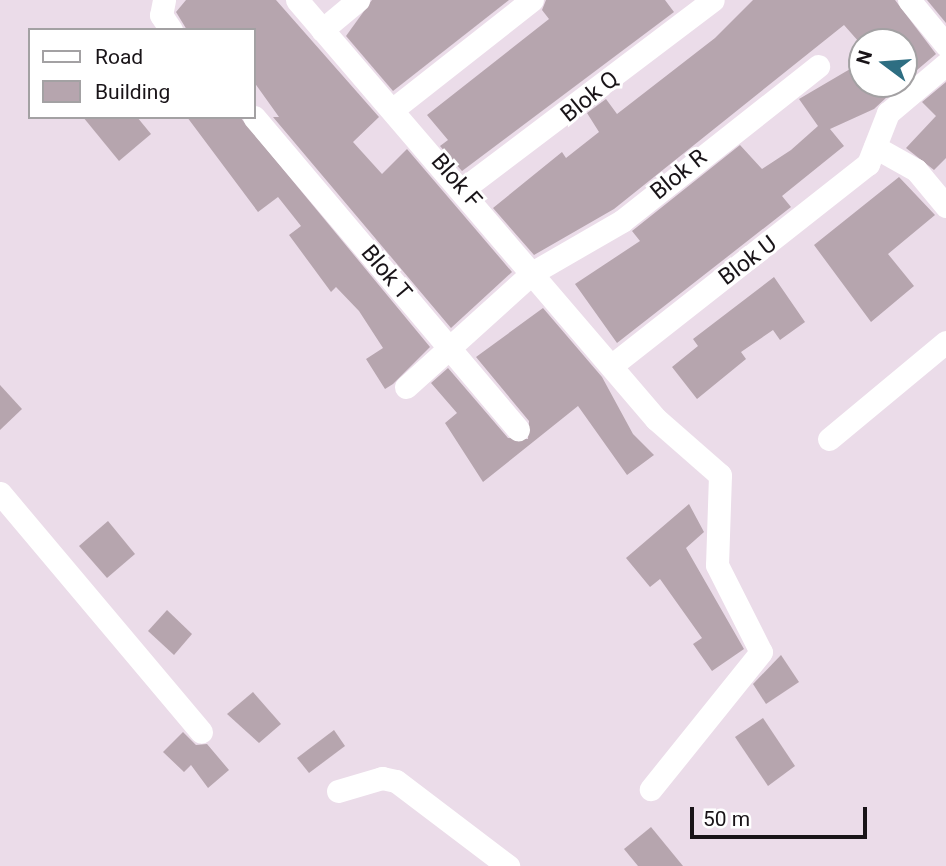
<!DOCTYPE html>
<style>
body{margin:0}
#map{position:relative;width:946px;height:866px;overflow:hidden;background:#ebdce9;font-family:Roboto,sans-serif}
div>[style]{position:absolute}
.building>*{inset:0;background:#b6a5ae}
.minor>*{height:23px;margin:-11.5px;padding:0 11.5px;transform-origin:11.5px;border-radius:11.5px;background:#fff}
span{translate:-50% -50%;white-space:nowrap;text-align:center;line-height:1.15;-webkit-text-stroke:6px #fff;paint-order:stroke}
.street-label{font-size:23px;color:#191418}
.legend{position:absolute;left:28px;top:28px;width:228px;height:91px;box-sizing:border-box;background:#fff;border:2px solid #a3a1a3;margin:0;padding:9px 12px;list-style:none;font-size:21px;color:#191418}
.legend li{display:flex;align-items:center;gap:14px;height:35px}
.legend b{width:35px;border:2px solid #a3a1a3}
.north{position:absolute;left:848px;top:28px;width:70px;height:70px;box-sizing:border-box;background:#fff;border:2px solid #a3a1a3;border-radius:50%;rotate:286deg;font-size:19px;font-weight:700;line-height:28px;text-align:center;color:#191418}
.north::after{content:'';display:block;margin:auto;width:24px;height:32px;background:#2e6e82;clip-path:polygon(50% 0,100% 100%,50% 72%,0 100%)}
.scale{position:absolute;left:690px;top:807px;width:177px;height:32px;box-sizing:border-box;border:4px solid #191418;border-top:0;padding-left:9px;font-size:21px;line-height:24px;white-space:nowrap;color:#191418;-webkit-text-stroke:5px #fff;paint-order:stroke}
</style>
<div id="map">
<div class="building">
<i style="clip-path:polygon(186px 0,276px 0,379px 117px,353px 142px,382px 174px,407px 149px,512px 272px,451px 328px,273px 117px,279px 117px,254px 82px,254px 30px,187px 30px,176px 12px)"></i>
<i style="clip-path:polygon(372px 0,509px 0,393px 91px,346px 36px)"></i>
<i style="clip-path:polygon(546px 0,665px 0,674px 12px,462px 171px,440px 146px,448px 140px,427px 115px,549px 19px,542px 10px)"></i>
<i style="clip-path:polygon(753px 0,895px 0,936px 54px,904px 81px,904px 42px,859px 42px,844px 25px,614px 209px,534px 255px,493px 208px,562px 152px,566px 158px,599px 132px,587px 113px,606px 99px,617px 114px,715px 38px)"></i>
<i style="clip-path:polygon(927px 0,946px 0,946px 23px)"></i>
<i style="clip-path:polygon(862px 62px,862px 84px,901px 84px,874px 109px,830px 129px,844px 146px,782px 196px,791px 207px,617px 343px,575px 284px,640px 241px,632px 231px,740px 145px,762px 169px,791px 150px,818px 126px,799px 99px)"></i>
<i style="clip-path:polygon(946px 82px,946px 158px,934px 170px,906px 148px,936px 116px,922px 102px)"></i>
<i style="clip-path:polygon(83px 117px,137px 117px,151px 134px,119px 161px)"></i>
<i style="clip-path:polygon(187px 117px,240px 117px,430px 347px,393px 384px,385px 389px,366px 359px,383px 348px,359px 311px,336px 287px,331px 292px,289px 235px,301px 226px,278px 197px,258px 212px)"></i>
<i style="clip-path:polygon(899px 177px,935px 215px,888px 254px,914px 286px,871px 322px,814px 245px)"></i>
<i style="clip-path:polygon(774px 277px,805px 322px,780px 340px,773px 330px,741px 352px,746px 359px,697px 399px,672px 367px,698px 346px,693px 339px)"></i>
<i style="clip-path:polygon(543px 308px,602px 377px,633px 434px,654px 455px,627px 475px,578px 406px,483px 482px,445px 423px,457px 413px,431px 383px,448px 368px,508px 438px,528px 439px,529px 421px,476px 357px)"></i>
<i style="clip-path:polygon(0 385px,22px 409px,0 430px)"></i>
<i style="clip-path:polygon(689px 504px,704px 532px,686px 548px,744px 649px,712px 671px,693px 644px,702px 638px,660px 579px,650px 587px,626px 558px)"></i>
<i style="clip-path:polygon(108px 521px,135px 554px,107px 578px,79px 546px)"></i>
<i style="clip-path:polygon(167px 610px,192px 634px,174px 655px,148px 631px)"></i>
<i style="clip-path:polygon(781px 655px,799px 682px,766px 704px,753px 684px)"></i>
<i style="clip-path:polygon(253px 692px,281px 724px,259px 743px,227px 714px)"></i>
<i style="clip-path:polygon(763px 718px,795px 766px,768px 786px,735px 737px)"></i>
<i style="clip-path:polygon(334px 730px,345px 746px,309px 773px,297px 758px)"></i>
<i style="clip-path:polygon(183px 732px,196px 745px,207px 744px,229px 770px,208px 788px,191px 765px,184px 772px,163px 752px)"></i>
<i style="clip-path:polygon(651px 827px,683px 866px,638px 866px,624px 849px)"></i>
</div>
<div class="minor">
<i style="left:164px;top:0;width:15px;rotate:101deg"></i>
<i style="left:161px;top:15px;width:18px;rotate:56deg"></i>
<i style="left:297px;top:0;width:552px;rotate:49.41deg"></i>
<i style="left:656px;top:419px;width:85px;rotate:41.2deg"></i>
<i style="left:720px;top:475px;width:90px;rotate:91.9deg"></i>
<i style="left:717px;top:565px;width:97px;rotate:63.2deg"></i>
<i style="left:761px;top:652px;width:176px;rotate:128.8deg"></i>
<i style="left:909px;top:0;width:58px;rotate:50.6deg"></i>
<i style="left:322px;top:30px;width:47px;rotate:-39.8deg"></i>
<i style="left:392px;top:110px;width:178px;rotate:-38.2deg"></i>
<i style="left:254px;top:117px;width:409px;rotate:49.8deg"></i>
<i style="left:875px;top:147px;width:47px;rotate:29.3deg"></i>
<i style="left:916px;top:170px;width:47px;rotate:50.2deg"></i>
<i style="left:463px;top:189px;width:313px;rotate:-37.1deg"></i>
<i style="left:611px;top:366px;width:327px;rotate:-38.2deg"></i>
<i style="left:868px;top:164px;width:55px;rotate:-68.6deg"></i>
<i style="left:888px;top:113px;width:76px;rotate:-40.2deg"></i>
<i style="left:406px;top:387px;width:170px;rotate:-42.1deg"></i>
<i style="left:532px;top:273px;width:104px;rotate:-30deg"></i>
<i style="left:622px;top:221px;width:250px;rotate:-38.3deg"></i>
<i style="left:829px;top:439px;width:152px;rotate:-39.7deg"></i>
<i style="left:0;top:493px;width:312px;rotate:49.9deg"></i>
<i style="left:338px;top:791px;width:46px;rotate:-16.5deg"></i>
<i style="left:382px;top:778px;width:14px;rotate:12deg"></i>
<i style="left:396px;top:781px;width:141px;rotate:37.2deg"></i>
</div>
<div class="street-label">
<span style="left:590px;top:97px;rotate:-39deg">Blok Q</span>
<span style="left:679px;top:175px;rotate:-39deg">Blok R</span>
<span style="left:456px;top:181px;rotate:49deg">Blok F</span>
<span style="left:748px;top:261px;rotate:-37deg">Blok U</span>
<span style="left:386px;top:273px;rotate:50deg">Blok T</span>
</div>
<ul class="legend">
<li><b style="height:9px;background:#fff"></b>Road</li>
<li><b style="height:19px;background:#b6a5ae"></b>Building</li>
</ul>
<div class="north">N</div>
<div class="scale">50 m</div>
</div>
